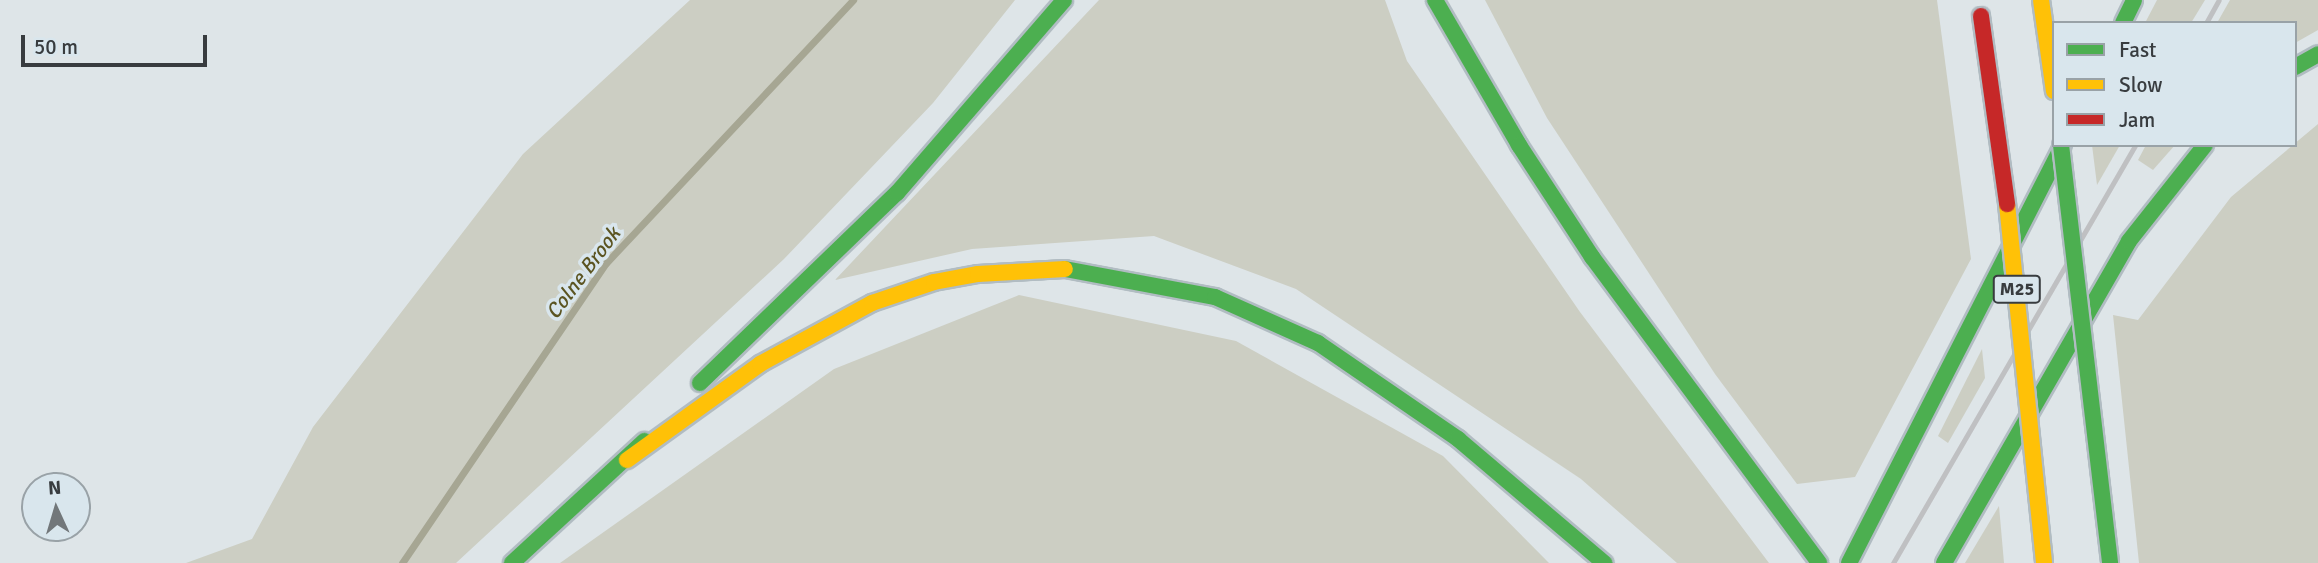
<!DOCTYPE html>
<style>
body{margin:0}
#map{position:relative;width:2318px;height:563px;overflow:hidden;background:#dee5e8;font-family:Signika,sans-serif}
div>[style]{position:absolute}
.green>*{inset:0;background:#cccec3}
.stream>*{height:7px;margin:-3.5px;padding:0 3.5px;transform-origin:3.5px;border-radius:3.5px;background:#a6a693}
.roads{filter:drop-shadow(2px 0 #b1bcc2) drop-shadow(-2px 0 #b1bcc2) drop-shadow(0 2px #b1bcc2) drop-shadow(0 -2px #b1bcc2)}
.fast>*{height:16px;margin:-8px;padding:0 8px;transform-origin:8px;border-radius:8px;background:#4caf50}
.slow>*{height:16px;margin:-8px;padding:0 8px;transform-origin:8px;border-radius:8px;background:#ffc107}
.rail>*{height:5px;margin:-2.5px;padding:0 2.5px;transform-origin:2.5px;border-radius:2.5px;background:#bfc0c2}
.bridges{filter:drop-shadow(2px 0 #b1bcc2) drop-shadow(-2px 0 #b1bcc2) drop-shadow(0 2px #b1bcc2) drop-shadow(0 -2px #b1bcc2)}
.fast-bridge>*{height:16px;margin:-8px;padding:0 8px;transform-origin:8px;border-radius:8px;background:#4caf50}
.slow-bridge>*{height:16px;margin:-8px;padding:0 8px;transform-origin:8px;border-radius:8px;background:#ffc107}
.jam-bridge>*{height:16px;margin:-8px;padding:0 8px;transform-origin:8px;border-radius:8px;background:#c62828}
span{translate:-50% -50%;white-space:nowrap;text-align:center;line-height:1.15;-webkit-text-stroke:7px #d9e6ed;paint-order:stroke}
.shield-label span{padding:2px 5px;background:#d9e6ed;border:2px solid;border-radius:5px;-webkit-text-stroke-width:0}
.shield-label{font-size:18px;color:#383c3f;font-weight:700}
.water-label{font-size:21px;color:#5b5421;font-style:italic}
.legend{position:absolute;left:2052px;top:21px;width:245px;height:126px;box-sizing:border-box;background:#d9e6ed;border:2px solid #99a2a7;margin:0;padding:9px 12px;list-style:none;font-size:21px;color:#383c3f}
.legend li{display:flex;align-items:center;gap:14px;height:35px}
.legend b{width:35px;border:2px solid #99a2a7}
.north{position:absolute;left:21px;top:472px;width:70px;height:70px;box-sizing:border-box;background:#d9e6ed;border:2px solid #99a2a7;border-radius:50%;rotate:356deg;font-size:19px;font-weight:700;line-height:28px;text-align:center;color:#383c3f}
.north::after{content:'';display:block;margin:auto;width:24px;height:32px;background:#72777a;clip-path:polygon(50% 0,100% 100%,50% 72%,0 100%)}
.scale{position:absolute;left:21px;top:35px;width:186px;height:32px;box-sizing:border-box;border:4px solid #383c3f;border-top:0;padding-left:9px;font-size:21px;line-height:24px;white-space:nowrap;color:#383c3f;-webkit-text-stroke:5px #d9e6ed;paint-order:stroke}
</style>
<div id="map">
<div class="green">
<i style="clip-path:polygon(690px 0,1015px 0,933px 103px,784px 259px,456px 563px,186px 563px,252px 539px,313px 427px,523px 154px)"></i>
<i style="clip-path:polygon(1099px 0,1385px 0,1407px 61px,1580px 312px,1769px 563px,1677px 563px,1581px 479px,1296px 289px,1154px 236px,972px 249px,835px 280px)"></i>
<i style="clip-path:polygon(1485px 0,1937px 0,1971px 259px,1855px 477px,1797px 484px,1715px 374px,1547px 118px)"></i>
<i style="clip-path:polygon(2157px 0,2205px 0,2191px 23px,2145px 23px)"></i>
<i style="clip-path:polygon(2230px 0,2318px 0,2318px 30px,2295px 43px,2295px 23px,2217px 23px)"></i>
<i style="clip-path:polygon(2318px 124px,2318px 563px,2139px 563px,2113px 315px,2138px 320px,2231px 197px)"></i>
<i style="clip-path:polygon(2092px 145px,2120px 145px,2097px 185px)"></i>
<i style="clip-path:polygon(2146px 145px,2175px 145px,2153px 170px,2138px 160px)"></i>
<i style="clip-path:polygon(1019px 295px,1236px 341px,1443px 456px,1549px 563px,560px 563px,834px 369px)"></i>
<i style="clip-path:polygon(1982px 349px,1985px 378px,1948px 443px,1938px 436px)"></i>
<i style="clip-path:polygon(1999px 506px,2004px 563px,1965px 563px)"></i>
</div>
<div class="stream">
<i style="left:402px;top:563px;width:363px;rotate:-55.8deg"></i>
<i style="left:606px;top:263px;width:361px;rotate:-46.8deg"></i>
</div>
<div class="roads">
<div class="fast">
<i style="left:1435px;top:0;width:168px;rotate:59.9deg"></i>
<i style="left:1519px;top:145px;width:134px;rotate:56.9deg"></i>
<i style="left:1592px;top:257px;width:381px;rotate:53.4deg"></i>
<i style="left:2123px;top:23px;width:25px;rotate:-64deg"></i>
<i style="left:2295px;top:67px;width:26px;rotate:-29deg"></i>
<i style="left:1065px;top:269px;width:153px;rotate:10.6deg"></i>
<i style="left:1215px;top:297px;width:113px;rotate:24.1deg"></i>
<i style="left:1318px;top:343px;width:170px;rotate:34.4deg"></i>
<i style="left:1458px;top:439px;width:192px;rotate:40.3deg"></i>
<i style="left:700px;top:383px;width:274px;rotate:-44deg"></i>
<i style="left:897px;top:193px;width:255px;rotate:-49.1deg"></i>
<i style="left:512px;top:563px;width:180px;rotate:-42.7deg"></i>
<i style="left:1849px;top:563px;width:470px;rotate:-62.9deg"></i>
<i style="left:1944px;top:563px;width:371px;rotate:-60.1deg"></i>
<i style="left:2129px;top:241px;width:122px;rotate:-51.6deg"></i>
</div>
<div class="slow">
<i style="left:2041px;top:0;width:92px;rotate:81.9deg"></i>
<i style="left:627px;top:460px;width:164px;rotate:-35.8deg"></i>
<i style="left:760px;top:364px;width:128px;rotate:-28.6deg"></i>
<i style="left:872px;top:303px;width:65px;rotate:-18.7deg"></i>
<i style="left:934px;top:282px;width:45px;rotate:-10.3deg"></i>
<i style="left:978px;top:274px;width:87px;rotate:-3.3deg"></i>
</div>
</div>
<div class="rail">
<i style="left:2206px;top:23px;width:26px;rotate:-61deg"></i>
<i style="left:1893px;top:563px;width:483px;rotate:-59.9deg"></i>
</div>
<div class="bridges">
<div class="fast-bridge">
<i style="left:2061px;top:145px;width:421px;rotate:83.3deg"></i>
</div>
<div class="slow-bridge">
<i style="left:2007px;top:204px;width:361px;rotate:84.1deg"></i>
</div>
<div class="jam-bridge">
<i style="left:1981px;top:16px;width:190px;rotate:82.1deg"></i>
</div>
</div>
<div class="shield-label">
<span style="left:2017px;top:289px">M25</span>
</div>
<div class="water-label">
<span style="left:583px;top:273px;rotate:-53deg">Colne Brook</span>
</div>
<ul class="legend">
<li><b style="height:9px;background:#4caf50"></b>Fast</li>
<li><b style="height:9px;background:#ffc107"></b>Slow</li>
<li><b style="height:9px;background:#c62828"></b>Jam</li>
</ul>
<div class="north">N</div>
<div class="scale">50 m</div>
</div>
